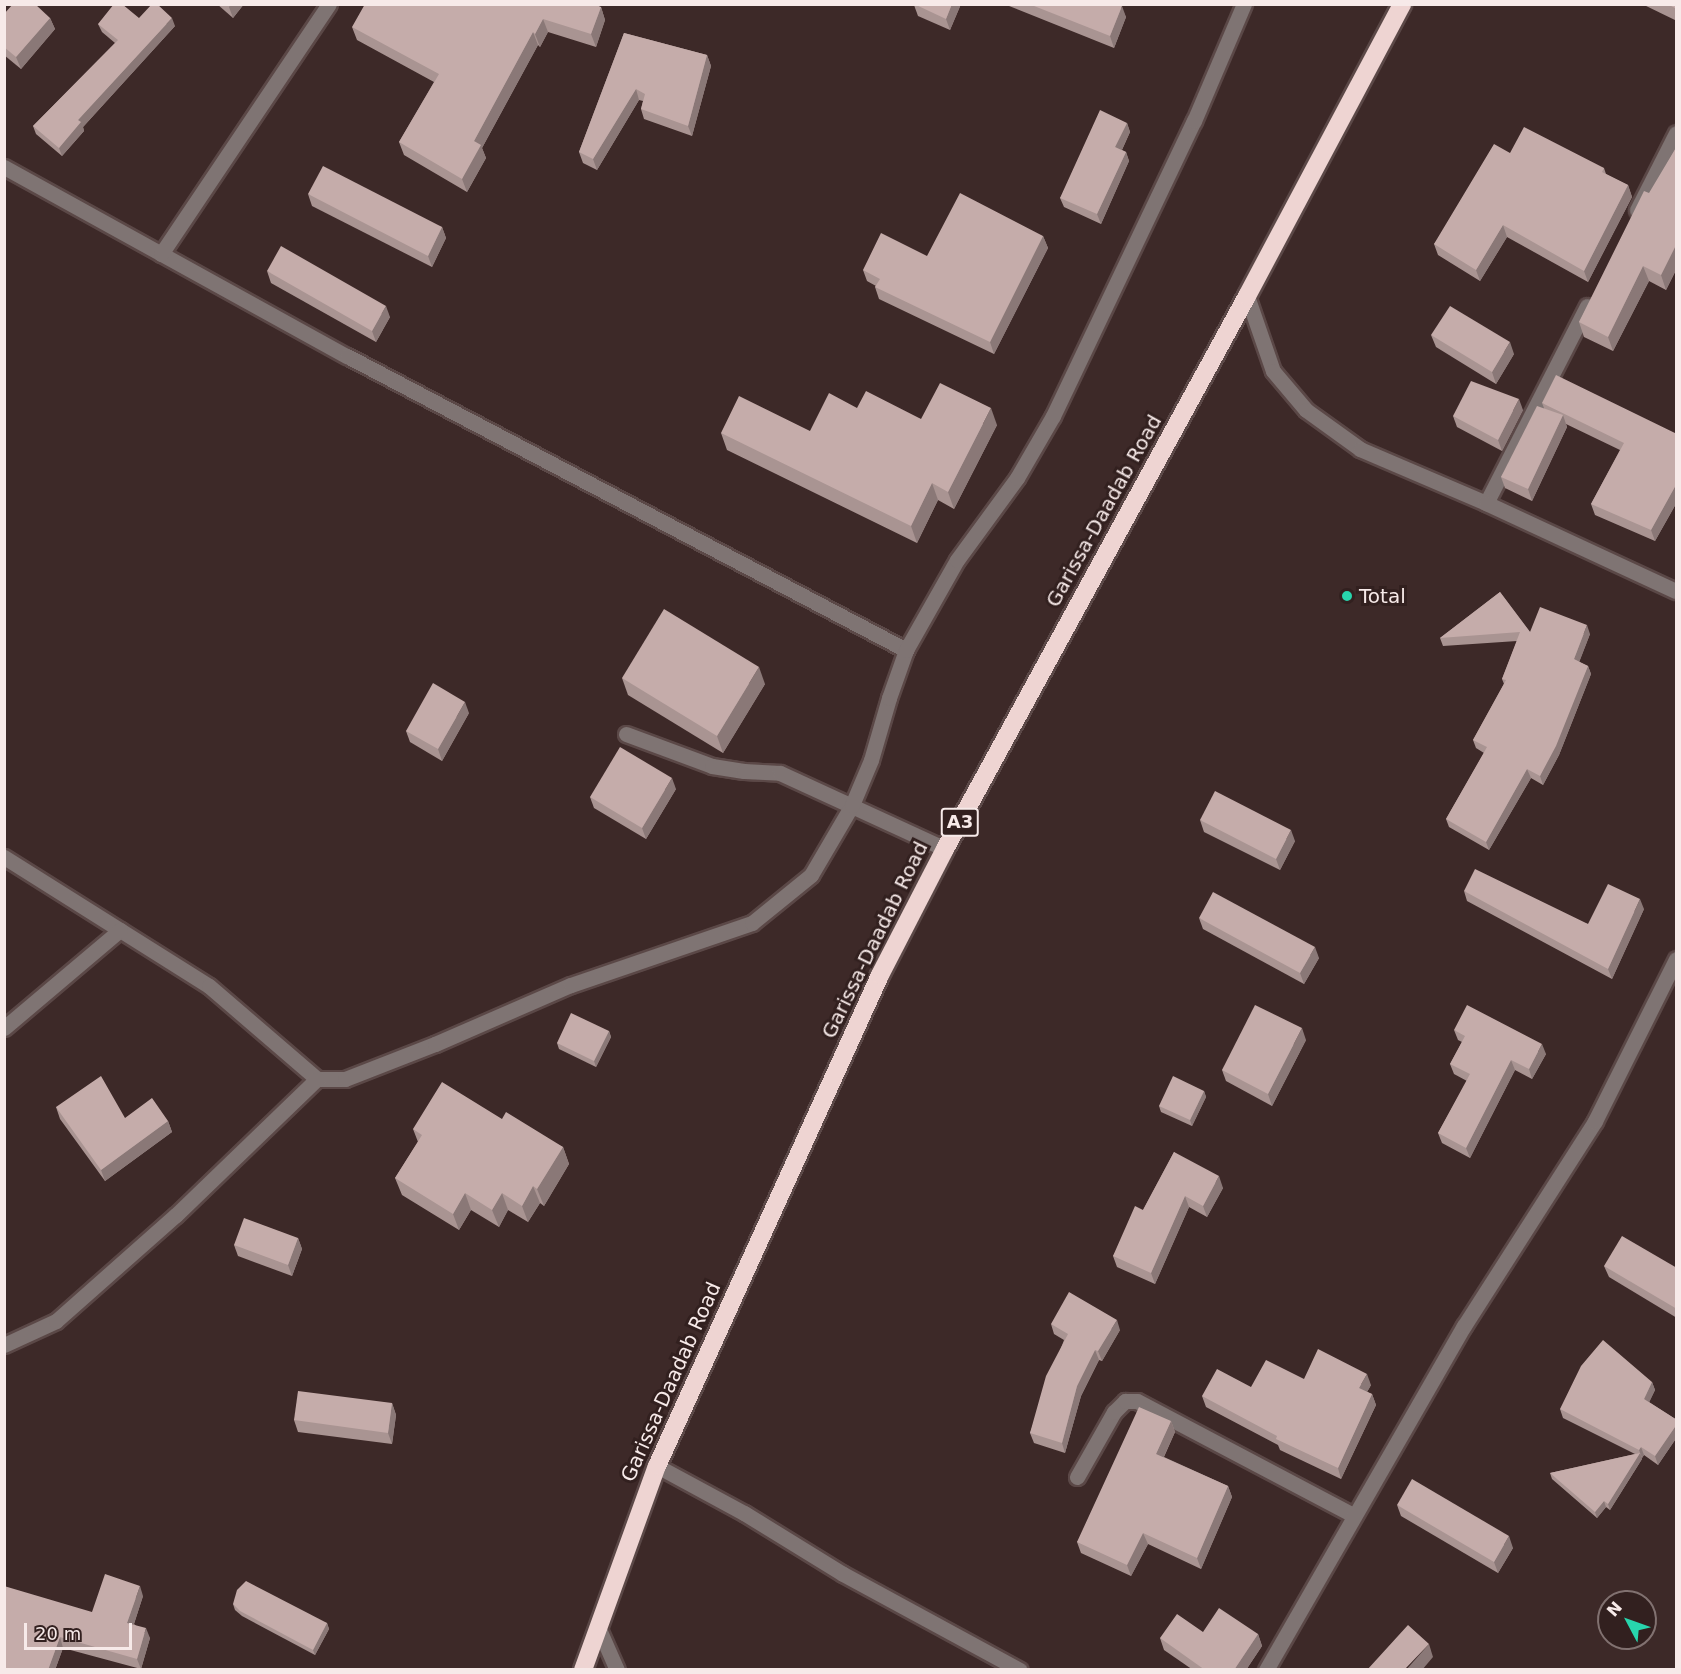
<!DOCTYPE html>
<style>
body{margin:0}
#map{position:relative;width:1681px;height:1674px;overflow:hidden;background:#3d2928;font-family:"DejaVu Sans",sans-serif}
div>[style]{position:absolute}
.roads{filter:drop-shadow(2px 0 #5b4847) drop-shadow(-2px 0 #5b4847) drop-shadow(0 2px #5b4847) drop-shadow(0 -2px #5b4847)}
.minor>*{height:15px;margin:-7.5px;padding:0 7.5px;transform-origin:7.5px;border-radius:7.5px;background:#7f7473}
.highway>*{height:18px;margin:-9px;padding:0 9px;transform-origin:9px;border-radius:9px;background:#eed4d2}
.wall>*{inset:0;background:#a99492}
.shaded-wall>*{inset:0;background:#8a7877}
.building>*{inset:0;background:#c5acaa}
.dots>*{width:16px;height:16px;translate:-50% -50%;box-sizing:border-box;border:3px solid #32201f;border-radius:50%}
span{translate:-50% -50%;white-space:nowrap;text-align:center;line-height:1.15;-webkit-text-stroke:6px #32201f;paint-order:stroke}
.shield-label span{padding:2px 4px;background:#32201f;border:2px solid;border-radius:4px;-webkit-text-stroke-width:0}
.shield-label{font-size:18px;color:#f7eae9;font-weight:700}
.street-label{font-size:20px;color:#f7eae9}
.poi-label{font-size:20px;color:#f7eae9}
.left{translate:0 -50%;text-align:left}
.frame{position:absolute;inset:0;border:6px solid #f7eae9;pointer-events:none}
.north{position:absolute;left:1597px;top:1590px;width:60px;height:60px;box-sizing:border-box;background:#32201f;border:2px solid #817170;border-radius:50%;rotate:311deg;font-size:16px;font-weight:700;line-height:24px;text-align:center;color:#f7eae9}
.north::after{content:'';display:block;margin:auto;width:21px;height:27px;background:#28d5ad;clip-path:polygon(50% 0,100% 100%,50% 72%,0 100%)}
.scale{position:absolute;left:24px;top:1623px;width:108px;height:27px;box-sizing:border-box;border:3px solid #f7eae9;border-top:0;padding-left:8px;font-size:18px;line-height:21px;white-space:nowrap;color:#f7eae9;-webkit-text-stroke:4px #32201f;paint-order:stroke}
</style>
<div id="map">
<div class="roads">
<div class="minor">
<i style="left:4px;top:167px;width:392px;rotate:28.9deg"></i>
<i style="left:347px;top:356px;width:632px;rotate:27.74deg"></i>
<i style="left:1637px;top:210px;width:86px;rotate:-63.1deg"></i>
<i style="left:161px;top:254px;width:301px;rotate:-56.1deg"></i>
<i style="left:1247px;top:296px;width:79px;rotate:70.9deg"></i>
<i style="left:1273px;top:371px;width:51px;rotate:49.8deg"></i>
<i style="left:1306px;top:410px;width:67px;rotate:35.8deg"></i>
<i style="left:1360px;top:449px;width:137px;rotate:23.2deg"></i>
<i style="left:1587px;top:306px;width:221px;rotate:117.1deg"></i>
<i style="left:1486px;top:503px;width:209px;rotate:24.9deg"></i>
<i style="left:626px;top:734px;width:92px;rotate:20.4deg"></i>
<i style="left:712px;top:766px;width:32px;rotate:9deg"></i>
<i style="left:744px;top:771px;width:36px;rotate:3deg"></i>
<i style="left:780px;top:773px;width:182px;rotate:24.7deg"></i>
<i style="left:4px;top:857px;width:242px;rotate:32.2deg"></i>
<i style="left:209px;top:986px;width:143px;rotate:40.7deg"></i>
<i style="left:317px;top:1079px;width:28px"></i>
<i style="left:345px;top:1079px;width:97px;rotate:-21.3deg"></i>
<i style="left:435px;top:1044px;width:148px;rotate:-23.5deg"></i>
<i style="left:571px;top:985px;width:191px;rotate:-18.9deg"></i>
<i style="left:752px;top:923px;width:76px;rotate:-39.1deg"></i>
<i style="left:811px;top:875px;width:81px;rotate:-59.6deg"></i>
<i style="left:852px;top:805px;width:49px;rotate:-67.1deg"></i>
<i style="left:871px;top:760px;width:65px;rotate:-73.8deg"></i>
<i style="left:889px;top:698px;width:51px;rotate:-70.5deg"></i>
<i style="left:906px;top:650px;width:103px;rotate:-60.5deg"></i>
<i style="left:957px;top:560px;width:102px;rotate:-53.8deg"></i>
<i style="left:1017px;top:478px;width:72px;rotate:-59.9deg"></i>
<i style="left:1053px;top:416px;width:327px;rotate:-64.5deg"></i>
<i style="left:1194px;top:121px;width:127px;rotate:-66.9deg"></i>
<i style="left:4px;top:1028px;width:152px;rotate:-40.2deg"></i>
<i style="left:4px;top:1345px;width:57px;rotate:-24.8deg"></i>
<i style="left:56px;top:1321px;width:160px;rotate:-41.5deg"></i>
<i style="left:176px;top:1215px;width:196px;rotate:-44deg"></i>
<i style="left:657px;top:1466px;width:99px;rotate:28.4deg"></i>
<i style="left:744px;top:1513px;width:116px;rotate:31.6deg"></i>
<i style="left:843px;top:1574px;width:201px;rotate:28.5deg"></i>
<i style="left:1077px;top:1477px;width:75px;rotate:-60.4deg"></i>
<i style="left:1114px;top:1412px;width:16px;rotate:-45deg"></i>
<i style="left:1125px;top:1401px;width:12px"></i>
<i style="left:1137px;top:1401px;width:244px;rotate:27.8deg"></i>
<i style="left:598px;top:1627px;width:47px;rotate:66.2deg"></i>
<i style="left:1266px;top:1670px;width:397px;rotate:-60.1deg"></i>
<i style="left:1464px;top:1326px;width:243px;rotate:-57.4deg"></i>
<i style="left:1595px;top:1121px;width:181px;rotate:-63.4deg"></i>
</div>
<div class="highway">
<i style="left:583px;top:1670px;width:217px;rotate:-70.1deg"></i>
<i style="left:657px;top:1466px;width:539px;rotate:-65.57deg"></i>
<i style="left:880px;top:975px;width:142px;rotate:-62.7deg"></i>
<i style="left:945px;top:849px;width:630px;rotate:-61.36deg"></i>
<i style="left:1247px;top:296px;width:331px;rotate:-62deg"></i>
</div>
</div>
<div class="wall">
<i style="clip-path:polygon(217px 4px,244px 4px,233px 18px)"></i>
<i style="clip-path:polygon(961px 4px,950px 30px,918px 16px,914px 5px)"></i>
<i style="clip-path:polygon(1004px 4px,1119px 4px,1126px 17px,1114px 48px)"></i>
<i style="clip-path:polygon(1642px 4px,1677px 4px,1677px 21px)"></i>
<i style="clip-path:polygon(601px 7px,605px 20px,596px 47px,548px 32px,540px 47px,538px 45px,482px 148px,486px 158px,467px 192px,404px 155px,399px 142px,434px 82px,357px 40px,352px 27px)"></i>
<i style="clip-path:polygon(4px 14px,50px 18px,55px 29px,21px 69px,4px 55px)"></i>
<i style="clip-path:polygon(139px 18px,175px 26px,83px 127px,84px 131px,62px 156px,36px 134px,33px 126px,115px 43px,102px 32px,98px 24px)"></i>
<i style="clip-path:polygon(624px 33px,707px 55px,711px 66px,692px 136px,644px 119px,641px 109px,643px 101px,639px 100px,597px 170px,583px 163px,579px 152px)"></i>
<i style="clip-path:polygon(1127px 123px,1130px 132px,1122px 150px,1126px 152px,1129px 161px,1101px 224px,1064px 207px,1060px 198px)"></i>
<i style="clip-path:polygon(1677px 146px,1677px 268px,1666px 290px,1649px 281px,1613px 351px,1584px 337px,1579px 322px)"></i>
<i style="clip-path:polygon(1510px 153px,1604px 168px,1606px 174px,1628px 185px,1632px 197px,1588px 282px,1507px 237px,1480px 281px,1438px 255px,1434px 244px)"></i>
<i style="clip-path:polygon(308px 194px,442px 227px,446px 238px,432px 267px,312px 206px)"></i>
<i style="clip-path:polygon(1043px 236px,1048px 248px,994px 354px,879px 299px,875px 287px,876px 286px,867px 281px,863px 270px,927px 256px)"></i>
<i style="clip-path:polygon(267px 271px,390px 317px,376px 342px,271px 283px)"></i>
<i style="clip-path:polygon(1431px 335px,1514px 354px,1496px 384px,1436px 347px)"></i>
<i style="clip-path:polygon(1542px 403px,1677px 434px,1677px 502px,1655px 541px,1595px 515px,1591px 504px,1620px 450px,1566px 424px,1567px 427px,1532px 501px,1505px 488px,1501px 477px,1544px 408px)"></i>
<i style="clip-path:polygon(857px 408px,921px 419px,997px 425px,954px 509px,938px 500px,917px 543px,727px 450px,721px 433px,810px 431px)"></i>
<i style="clip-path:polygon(1523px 410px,1502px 451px,1457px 427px,1453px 416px)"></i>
<i style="clip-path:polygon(1500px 592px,1530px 632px,1590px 634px,1579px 662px,1588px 666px,1591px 674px,1559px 755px,1543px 785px,1531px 778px,1489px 850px,1449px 827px,1446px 819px,1484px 753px,1476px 748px,1473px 740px,1504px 684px,1502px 679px,1517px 641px,1443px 646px,1440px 638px)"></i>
<i style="clip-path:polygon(622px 678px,765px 684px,723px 753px,628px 695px)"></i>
<i style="clip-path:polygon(469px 713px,442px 761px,410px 742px,406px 731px)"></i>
<i style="clip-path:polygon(676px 789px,646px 839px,594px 808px,590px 797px)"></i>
<i style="clip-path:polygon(1200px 820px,1295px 841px,1280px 870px,1204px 832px)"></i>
<i style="clip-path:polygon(1464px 891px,1588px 924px,1644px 909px,1612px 979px,1467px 901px)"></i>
<i style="clip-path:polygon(1199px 918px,1319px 958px,1304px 984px,1203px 929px)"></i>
<i style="clip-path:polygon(1454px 1030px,1546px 1054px,1532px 1079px,1515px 1070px,1470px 1158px,1442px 1143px,1438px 1133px,1467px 1081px,1454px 1074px,1450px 1064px,1462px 1042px,1458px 1040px)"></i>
<i style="clip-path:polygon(609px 1031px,611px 1037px,596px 1067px,559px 1049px,557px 1043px)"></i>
<i style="clip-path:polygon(1306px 1040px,1272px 1106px,1226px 1081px,1222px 1070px)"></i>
<i style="clip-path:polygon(1204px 1091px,1206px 1097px,1192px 1126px,1161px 1112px,1159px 1106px)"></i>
<i style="clip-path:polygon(56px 1107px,125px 1118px,168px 1121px,172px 1132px,105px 1181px,60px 1119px)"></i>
<i style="clip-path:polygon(502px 1119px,563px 1147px,569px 1164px,544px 1206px,540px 1203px,528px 1222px,508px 1210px,499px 1227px,471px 1210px,459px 1230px,402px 1195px,395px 1178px,418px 1142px,413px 1129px)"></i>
<i style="clip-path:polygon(1174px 1152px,1223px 1188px,1207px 1217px,1189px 1207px,1155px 1284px,1117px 1267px,1113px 1256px,1143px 1210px)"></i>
<i style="clip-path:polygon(298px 1238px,302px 1249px,292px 1276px,238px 1256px,234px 1245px)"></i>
<i style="clip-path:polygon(1604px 1266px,1677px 1268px,1677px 1318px,1609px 1277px)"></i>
<i style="clip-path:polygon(1051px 1324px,1120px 1330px,1102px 1361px,1099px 1360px,1081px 1396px,1065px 1453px,1034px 1443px,1030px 1433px,1064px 1340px,1054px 1334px)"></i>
<i style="clip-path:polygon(1304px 1379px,1371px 1385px,1367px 1392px,1372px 1394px,1376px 1405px,1341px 1479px,1280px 1450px,1278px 1445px,1206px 1407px,1202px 1396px,1251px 1387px)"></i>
<i style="clip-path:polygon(1652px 1382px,1655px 1390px,1649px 1402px,1677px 1420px,1677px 1437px,1658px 1465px,1644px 1455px,1642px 1458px,1641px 1457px,1642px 1459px,1610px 1510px,1606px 1507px,1597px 1518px,1552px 1479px,1550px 1473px,1635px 1454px,1563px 1418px,1560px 1409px)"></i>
<i style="clip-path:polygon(392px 1403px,396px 1415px,392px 1444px,298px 1432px,294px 1420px)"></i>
<i style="clip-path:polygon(1171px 1421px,1175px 1432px,1164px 1457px,1228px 1486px,1232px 1497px,1201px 1569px,1148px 1544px,1131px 1576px,1081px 1553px,1077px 1542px)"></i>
<i style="clip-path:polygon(1397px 1505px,1513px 1548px,1498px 1573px,1401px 1516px)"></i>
<i style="clip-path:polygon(143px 1596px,134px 1624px,150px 1638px,141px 1669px,63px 1648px,55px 1670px,4px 1670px,92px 1612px)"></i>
<i style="clip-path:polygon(233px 1604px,327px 1623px,329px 1629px,315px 1655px,242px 1616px,235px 1610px)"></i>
<i style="clip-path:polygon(1203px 1632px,1258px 1634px,1262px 1646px,1246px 1670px,1193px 1670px,1164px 1650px,1160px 1638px)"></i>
</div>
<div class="shaded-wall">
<i style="clip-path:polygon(231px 4px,244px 4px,233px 18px,229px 7px)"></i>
<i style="clip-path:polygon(952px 4px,961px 4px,950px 30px,946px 19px)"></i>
<i style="clip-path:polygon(1122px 6px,1126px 17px,1114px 48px,1110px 36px)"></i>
<i style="clip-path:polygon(601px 7px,605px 20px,596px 47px,591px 34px)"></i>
<i style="clip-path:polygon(50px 18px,55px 29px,21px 69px,16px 57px)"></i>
<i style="clip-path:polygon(172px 18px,175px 26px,83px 127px,84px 131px,62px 156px,59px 148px,78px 120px)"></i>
<i style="clip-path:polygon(543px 19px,548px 32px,540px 47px,535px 34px)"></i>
<i style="clip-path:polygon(533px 32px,538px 45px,482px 148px,486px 158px,467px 192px,462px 179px,474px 141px)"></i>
<i style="clip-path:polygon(707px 55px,711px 66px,692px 136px,688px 126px)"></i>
<i style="clip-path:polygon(636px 89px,639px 100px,597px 170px,593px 159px)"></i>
<i style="clip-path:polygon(1127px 123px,1130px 132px,1119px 156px,1115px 147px)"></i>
<i style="clip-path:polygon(1126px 152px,1129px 161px,1101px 224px,1097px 214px)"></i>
<i style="clip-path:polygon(1628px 185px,1632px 197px,1588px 282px,1584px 271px)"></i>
<i style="clip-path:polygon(1503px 225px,1507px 237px,1480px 281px,1476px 270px)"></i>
<i style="clip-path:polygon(442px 227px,446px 238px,432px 267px,428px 256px)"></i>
<i style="clip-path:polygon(1043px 236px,1048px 248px,994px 354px,990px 342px)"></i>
<i style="clip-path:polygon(1677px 243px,1677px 268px,1666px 290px,1661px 275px)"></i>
<i style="clip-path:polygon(1643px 266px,1649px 281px,1613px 351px,1608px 337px)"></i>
<i style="clip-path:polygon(386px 306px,390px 317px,376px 342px,372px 331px)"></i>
<i style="clip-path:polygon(1510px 342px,1514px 354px,1496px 384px,1492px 372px)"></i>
<i style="clip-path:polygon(1519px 399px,1523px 410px,1502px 451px,1498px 440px)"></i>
<i style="clip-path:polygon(991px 408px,997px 425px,954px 509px,948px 492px)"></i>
<i style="clip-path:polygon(1563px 415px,1567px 427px,1532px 501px,1528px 489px)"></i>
<i style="clip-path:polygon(932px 483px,938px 500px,917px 543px,911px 526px)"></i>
<i style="clip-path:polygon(1677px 483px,1677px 502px,1655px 541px,1651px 530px)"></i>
<i style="clip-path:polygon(1587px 625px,1590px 634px,1577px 668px,1574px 659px)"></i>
<i style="clip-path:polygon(1588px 666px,1591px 674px,1559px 755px,1543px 785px,1540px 776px)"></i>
<i style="clip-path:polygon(759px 667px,765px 684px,723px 753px,717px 736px)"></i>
<i style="clip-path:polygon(465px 702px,469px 713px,442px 761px,438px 749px)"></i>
<i style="clip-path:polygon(1527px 769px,1531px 778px,1489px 850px,1486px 842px)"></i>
<i style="clip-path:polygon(672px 778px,676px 789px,646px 839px,642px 828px)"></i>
<i style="clip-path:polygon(1291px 830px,1295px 841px,1280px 870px,1276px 859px)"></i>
<i style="clip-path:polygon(1640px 899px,1644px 909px,1612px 979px,1608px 969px)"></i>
<i style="clip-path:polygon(1315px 947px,1319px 958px,1304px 984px,1300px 973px)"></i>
<i style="clip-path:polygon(1302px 1028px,1306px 1040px,1272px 1106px,1268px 1094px)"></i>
<i style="clip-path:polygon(609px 1031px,611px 1037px,596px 1067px,594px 1061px)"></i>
<i style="clip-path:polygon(1542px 1044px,1546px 1054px,1532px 1079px,1529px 1069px)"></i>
<i style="clip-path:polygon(1511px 1060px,1515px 1070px,1470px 1158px,1466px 1148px)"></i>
<i style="clip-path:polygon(1204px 1091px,1206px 1097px,1192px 1126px,1190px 1120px)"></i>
<i style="clip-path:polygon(168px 1121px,172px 1132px,105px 1181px,101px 1170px)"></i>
<i style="clip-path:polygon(563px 1147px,569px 1164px,544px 1206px,537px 1189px)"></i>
<i style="clip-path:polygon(1219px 1176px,1223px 1188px,1207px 1217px,1203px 1206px)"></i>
<i style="clip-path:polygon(533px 1186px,540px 1203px,528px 1222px,522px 1206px)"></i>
<i style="clip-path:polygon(465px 1193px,471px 1210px,459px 1230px,453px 1214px)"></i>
<i style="clip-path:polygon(502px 1193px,508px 1210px,499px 1227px,492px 1210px)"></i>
<i style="clip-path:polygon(1185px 1196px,1189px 1207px,1155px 1284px,1151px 1273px)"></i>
<i style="clip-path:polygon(298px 1238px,302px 1249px,292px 1276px,288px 1265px)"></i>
<i style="clip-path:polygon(1117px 1320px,1120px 1330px,1102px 1361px,1098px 1351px)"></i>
<i style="clip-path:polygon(1095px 1350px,1099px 1360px,1081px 1396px,1065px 1453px,1062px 1443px,1077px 1386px)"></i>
<i style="clip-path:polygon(1367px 1374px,1371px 1385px,1363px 1399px,1359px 1388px)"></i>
<i style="clip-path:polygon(1652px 1382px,1655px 1390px,1647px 1407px,1644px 1399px)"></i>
<i style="clip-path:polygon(1372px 1394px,1376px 1405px,1341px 1479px,1338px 1468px)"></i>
<i style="clip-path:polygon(392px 1403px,396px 1415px,392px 1444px,388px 1433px)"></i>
<i style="clip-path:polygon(1171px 1421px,1175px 1432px,1160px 1465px,1156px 1454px)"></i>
<i style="clip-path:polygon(1677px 1424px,1677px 1437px,1658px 1465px,1655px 1456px)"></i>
<i style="clip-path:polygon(1641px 1447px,1644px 1455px,1642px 1458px,1639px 1450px)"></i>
<i style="clip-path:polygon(1640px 1453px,1642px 1459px,1610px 1510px,1608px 1504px)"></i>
<i style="clip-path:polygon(1228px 1486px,1232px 1497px,1201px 1569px,1197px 1558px)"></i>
<i style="clip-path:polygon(1604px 1501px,1606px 1507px,1597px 1518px,1595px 1512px)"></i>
<i style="clip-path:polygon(1143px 1533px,1148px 1544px,1131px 1576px,1127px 1565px)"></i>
<i style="clip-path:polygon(1509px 1536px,1513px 1548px,1498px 1573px,1494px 1562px)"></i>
<i style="clip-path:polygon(140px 1586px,143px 1596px,131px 1633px,127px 1623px)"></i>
<i style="clip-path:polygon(327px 1623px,329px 1629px,315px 1655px,313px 1650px)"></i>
<i style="clip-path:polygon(146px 1628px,150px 1638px,141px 1669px,137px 1659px)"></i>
<i style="clip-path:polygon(1258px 1634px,1262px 1646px,1246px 1670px,1234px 1670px)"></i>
<i style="clip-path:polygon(60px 1637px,63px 1648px,55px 1670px,48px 1670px)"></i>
<i style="clip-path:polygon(1429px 1644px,1433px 1657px,1422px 1670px,1406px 1670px)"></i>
</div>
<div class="building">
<i style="clip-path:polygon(13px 4px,35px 4px,50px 18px,16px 57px,4px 47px,4px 14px)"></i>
<i style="clip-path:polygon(114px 4px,122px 4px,139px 18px,152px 4px,157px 4px,172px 18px,78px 120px,81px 122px,59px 148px,33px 126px,118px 40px,98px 24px)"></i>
<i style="clip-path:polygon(365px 4px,594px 4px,601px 7px,591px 34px,543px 19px,535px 34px,533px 32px,474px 141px,481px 145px,462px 179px,399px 142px,439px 74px,352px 27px)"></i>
<i style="clip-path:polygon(914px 4px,952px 4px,946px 19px)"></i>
<i style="clip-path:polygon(1029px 4px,1119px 4px,1122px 6px,1110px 36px)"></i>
<i style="clip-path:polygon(1667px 4px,1677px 4px,1677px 9px)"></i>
<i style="clip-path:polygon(624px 33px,707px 55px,688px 126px,641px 109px,645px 94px,636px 89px,593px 159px,579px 152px)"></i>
<i style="clip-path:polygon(1100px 110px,1127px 123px,1115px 147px,1126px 152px,1097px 214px,1060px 198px)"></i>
<i style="clip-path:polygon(1524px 127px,1604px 168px,1602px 172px,1628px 185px,1584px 271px,1503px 225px,1476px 270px,1434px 244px,1494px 144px,1510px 153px)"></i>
<i style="clip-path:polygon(1677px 146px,1677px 243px,1661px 275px,1643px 266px,1608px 337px,1579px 322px,1644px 191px,1649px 193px)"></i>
<i style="clip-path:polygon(323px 166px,442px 227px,428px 256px,308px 194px)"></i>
<i style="clip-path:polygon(960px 193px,1043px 236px,990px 342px,875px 287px,880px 279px,863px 270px,881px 233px,927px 256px)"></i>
<i style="clip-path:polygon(281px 246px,386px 306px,372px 331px,267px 271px)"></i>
<i style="clip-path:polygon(1450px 306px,1510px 342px,1492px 372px,1431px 335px)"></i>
<i style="clip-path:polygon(1556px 375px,1677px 434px,1677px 483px,1651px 530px,1591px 504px,1624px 443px,1542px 403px)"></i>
<i style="clip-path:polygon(1471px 381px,1519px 399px,1498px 440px,1453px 416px)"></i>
<i style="clip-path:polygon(940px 383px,991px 408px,948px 492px,932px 483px,911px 526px,721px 433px,739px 396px,810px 431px,829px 393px,857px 408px,866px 391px,921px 419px)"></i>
<i style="clip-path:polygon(1537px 406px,1563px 415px,1528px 489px,1501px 477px)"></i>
<i style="clip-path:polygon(1500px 592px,1530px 632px,1540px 607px,1587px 625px,1574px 659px,1588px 666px,1556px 746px,1540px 776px,1527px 769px,1486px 842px,1446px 819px,1487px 747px,1473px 740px,1506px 680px,1502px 679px,1520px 632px,1440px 638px)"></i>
<i style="clip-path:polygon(664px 609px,759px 667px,717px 736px,622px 678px)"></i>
<i style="clip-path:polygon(433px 683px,465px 702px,438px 749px,406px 731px)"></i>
<i style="clip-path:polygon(620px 747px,672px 778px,642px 828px,590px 797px)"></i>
<i style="clip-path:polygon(1215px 791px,1291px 830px,1276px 859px,1200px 820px)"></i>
<i style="clip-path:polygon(1475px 869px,1588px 924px,1608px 884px,1640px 899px,1608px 969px,1464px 891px)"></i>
<i style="clip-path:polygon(1213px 892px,1315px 947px,1300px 973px,1199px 918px)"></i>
<i style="clip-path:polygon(1255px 1005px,1302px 1028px,1268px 1094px,1222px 1070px)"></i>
<i style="clip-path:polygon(1467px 1005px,1542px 1044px,1529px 1069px,1511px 1060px,1466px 1148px,1438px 1133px,1470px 1074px,1450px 1064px,1465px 1036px,1454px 1030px)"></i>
<i style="clip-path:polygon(571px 1013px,609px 1031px,594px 1061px,557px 1043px)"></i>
<i style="clip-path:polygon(101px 1076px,125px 1118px,152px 1098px,168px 1121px,101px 1170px,56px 1107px)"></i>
<i style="clip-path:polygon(1173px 1076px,1204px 1091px,1190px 1120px,1159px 1106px)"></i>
<i style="clip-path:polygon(442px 1082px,502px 1119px,506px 1112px,563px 1147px,537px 1189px,533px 1186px,522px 1206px,502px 1193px,492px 1210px,465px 1193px,453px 1214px,395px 1178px,422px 1135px,413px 1129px)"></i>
<i style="clip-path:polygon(1174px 1152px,1219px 1176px,1203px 1206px,1185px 1196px,1151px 1273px,1113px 1256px,1135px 1206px,1143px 1210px)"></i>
<i style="clip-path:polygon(244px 1218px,298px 1238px,288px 1265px,234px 1245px)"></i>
<i style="clip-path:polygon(1622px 1236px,1677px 1268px,1677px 1309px,1604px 1266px)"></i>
<i style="clip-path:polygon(1069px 1292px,1117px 1320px,1098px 1351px,1095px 1350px,1077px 1386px,1062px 1443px,1030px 1433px,1046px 1376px,1068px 1334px,1051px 1324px)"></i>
<i style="clip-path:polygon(1603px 1340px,1652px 1382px,1644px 1399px,1677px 1420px,1677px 1424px,1655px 1456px,1641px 1447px,1639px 1450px,1560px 1409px,1581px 1366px)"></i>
<i style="clip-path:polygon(1318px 1349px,1367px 1374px,1359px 1388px,1372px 1394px,1338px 1468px,1276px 1439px,1277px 1436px,1202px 1396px,1217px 1369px,1251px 1387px,1266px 1360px,1304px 1379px)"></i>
<i style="clip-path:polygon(298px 1391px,392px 1403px,388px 1433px,294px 1420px)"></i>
<i style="clip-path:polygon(1139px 1407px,1171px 1421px,1156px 1454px,1228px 1486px,1197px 1558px,1143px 1533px,1127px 1565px,1077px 1542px)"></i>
<i style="clip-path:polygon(1640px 1453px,1608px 1504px,1604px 1501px,1595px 1512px,1550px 1473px)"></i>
<i style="clip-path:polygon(1412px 1479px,1509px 1536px,1494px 1562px,1397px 1505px)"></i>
<i style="clip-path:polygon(105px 1574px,140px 1586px,127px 1623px,146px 1628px,137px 1659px,60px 1637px,48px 1670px,4px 1670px,4px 1586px,92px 1612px)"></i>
<i style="clip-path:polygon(246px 1581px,327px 1623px,313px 1650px,240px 1611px,233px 1604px,237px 1590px)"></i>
<i style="clip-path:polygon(1219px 1608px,1258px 1634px,1234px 1670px,1205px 1670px,1160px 1638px,1177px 1614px,1203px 1632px)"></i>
<i style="clip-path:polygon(1408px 1625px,1429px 1644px,1405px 1669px,1406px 1670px,1367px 1670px)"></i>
</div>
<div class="dots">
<i style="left:1347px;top:596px;background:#28d5ad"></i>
</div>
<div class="shield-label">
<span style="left:960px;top:822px">A3</span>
</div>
<div class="street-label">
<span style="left:1104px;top:511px;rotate:-61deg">Garissa-Daadab Road</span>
<span style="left:875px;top:940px;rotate:-64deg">Garissa-Daadab Road</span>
<span style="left:671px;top:1382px;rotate:-66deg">Garissa-Daadab Road</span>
</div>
<div class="poi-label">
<span class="left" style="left:1359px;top:596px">Total</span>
</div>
<div class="frame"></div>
<div class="north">N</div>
<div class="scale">20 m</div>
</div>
